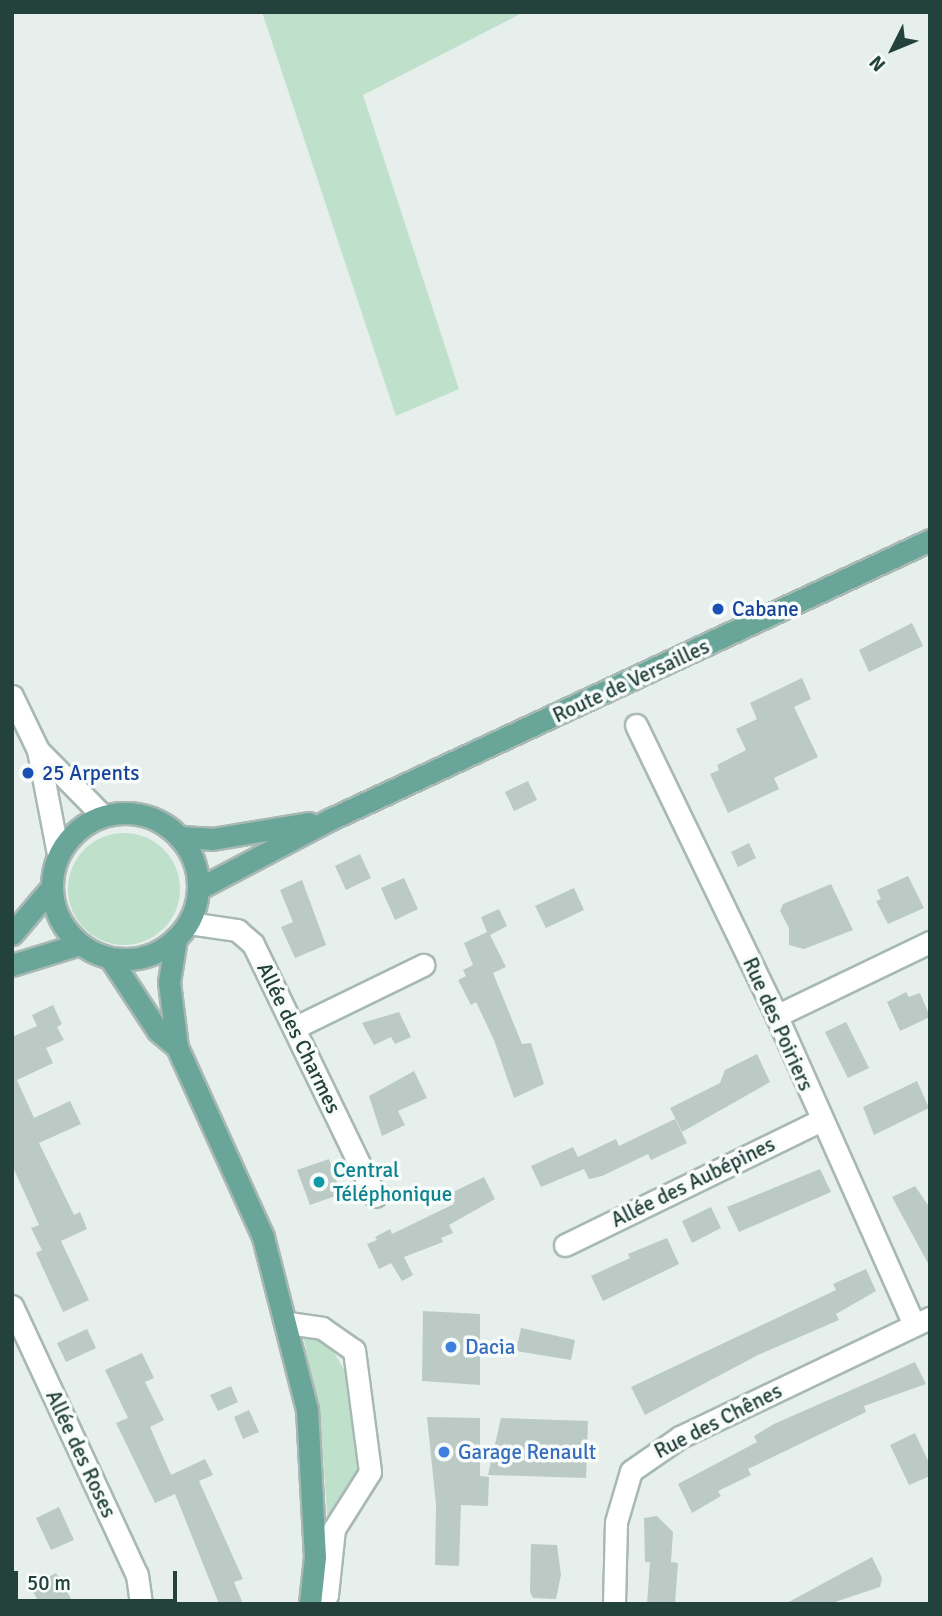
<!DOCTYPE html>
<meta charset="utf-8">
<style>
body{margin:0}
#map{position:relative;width:942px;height:1616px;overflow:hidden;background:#e6efeb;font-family:Signika,sans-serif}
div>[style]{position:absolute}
.green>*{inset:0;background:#bfe0ca}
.round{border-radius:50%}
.building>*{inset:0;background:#bbcac5}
.roads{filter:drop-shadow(2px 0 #a8b8b3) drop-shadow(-2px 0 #a8b8b3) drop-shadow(0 2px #a8b8b3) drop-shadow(0 -2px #a8b8b3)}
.minor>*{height:21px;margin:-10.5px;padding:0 10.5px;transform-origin:10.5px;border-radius:10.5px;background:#fff}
.major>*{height:21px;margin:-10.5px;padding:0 10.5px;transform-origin:10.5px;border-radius:10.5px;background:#69a699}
.major>.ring{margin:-10.5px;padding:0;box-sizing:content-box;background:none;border:21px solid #69a699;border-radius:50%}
.dots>*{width:19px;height:19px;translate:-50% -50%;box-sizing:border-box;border:4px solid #f7fbf9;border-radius:50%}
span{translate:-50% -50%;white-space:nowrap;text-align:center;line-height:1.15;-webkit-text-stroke:7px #f7fbf9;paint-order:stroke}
.transit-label{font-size:21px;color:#164399}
.left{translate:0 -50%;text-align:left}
.street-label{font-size:21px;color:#24423c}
.culture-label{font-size:21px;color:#0d838f}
.shop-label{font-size:21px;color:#366cbe}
.frame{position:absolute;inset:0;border:14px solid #24423c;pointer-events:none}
.north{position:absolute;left:858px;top:14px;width:70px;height:70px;-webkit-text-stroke:5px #f7fbf9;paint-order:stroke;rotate:227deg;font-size:19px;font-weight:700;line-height:28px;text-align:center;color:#24423c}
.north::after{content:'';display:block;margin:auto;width:24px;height:32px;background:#24423c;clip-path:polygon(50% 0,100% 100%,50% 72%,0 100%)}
.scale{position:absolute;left:14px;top:1571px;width:163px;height:32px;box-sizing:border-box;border:4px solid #24423c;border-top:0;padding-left:9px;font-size:21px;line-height:24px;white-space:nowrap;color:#24423c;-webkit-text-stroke:5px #f7fbf9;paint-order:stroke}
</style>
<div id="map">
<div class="green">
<i style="clip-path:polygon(262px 12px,524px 12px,363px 95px,459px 389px,396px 416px)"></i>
<i class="round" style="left:68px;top:833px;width:112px;height:112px"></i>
<i style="clip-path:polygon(302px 1329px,331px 1348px,351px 1380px,361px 1457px,358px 1474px,328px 1525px,321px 1429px)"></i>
</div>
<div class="building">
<i style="clip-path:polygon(912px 623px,923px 646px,869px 672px,859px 650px)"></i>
<i style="clip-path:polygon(802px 678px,811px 699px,794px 707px,818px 757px,774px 778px,779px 789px,728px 813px,710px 774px,719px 770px,717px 765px,746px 750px,736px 729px,757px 719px,750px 703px)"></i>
<i style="clip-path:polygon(528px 781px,537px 800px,514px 811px,505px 792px)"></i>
<i style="clip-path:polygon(749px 843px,756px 858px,738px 867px,731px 852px)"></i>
<i style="clip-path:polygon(360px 854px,371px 878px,346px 890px,335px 866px)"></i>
<i style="clip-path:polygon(908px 876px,924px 908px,888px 924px,876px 901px,881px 899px,877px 890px)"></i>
<i style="clip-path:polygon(404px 878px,418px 909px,395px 920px,381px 888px)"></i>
<i style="clip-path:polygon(302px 880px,326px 945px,295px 958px,281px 927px,293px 922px,280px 890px)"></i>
<i style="clip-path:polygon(831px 884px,853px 930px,804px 949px,789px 945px,789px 928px,780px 911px,783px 904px)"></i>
<i style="clip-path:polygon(574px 888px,584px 910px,546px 928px,535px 906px)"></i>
<i style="clip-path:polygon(499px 909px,507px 926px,490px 935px,506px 967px,493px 973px,522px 1044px,531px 1043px,544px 1084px,514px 1098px,494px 1040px,476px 1002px,471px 1005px,458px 980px,466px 976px,463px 970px,473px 965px,464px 943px,487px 932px,481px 917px)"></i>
<i style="clip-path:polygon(906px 992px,909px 997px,920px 993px,930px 1017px,900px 1031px,887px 1002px)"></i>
<i style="clip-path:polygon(53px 1005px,62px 1024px,57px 1027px,64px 1040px,46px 1048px,53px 1063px,17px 1080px,34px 1118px,70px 1101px,81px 1124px,39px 1143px,74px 1215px,80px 1212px,87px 1229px,61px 1241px,89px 1300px,63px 1312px,36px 1253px,42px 1250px,31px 1228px,39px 1225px,12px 1165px,12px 1037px,37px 1026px,32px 1015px)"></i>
<i style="clip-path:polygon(399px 1012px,411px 1037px,395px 1044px,391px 1037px,374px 1045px,362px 1023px)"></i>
<i style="clip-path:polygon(846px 1022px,869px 1068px,848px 1078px,825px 1032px)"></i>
<i style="clip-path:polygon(757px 1054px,770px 1082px,682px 1132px,670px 1108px,720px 1083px,725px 1070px)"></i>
<i style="clip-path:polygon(414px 1071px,427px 1098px,398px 1111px,405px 1125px,382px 1136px,369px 1096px)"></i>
<i style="clip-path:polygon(917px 1081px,929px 1108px,874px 1135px,863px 1107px)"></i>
<i style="clip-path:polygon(675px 1119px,687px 1143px,651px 1160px,648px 1154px,602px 1176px,589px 1179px,584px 1169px,541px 1187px,531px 1166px,573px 1147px,578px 1157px,616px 1139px,619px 1146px)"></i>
<i style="clip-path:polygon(329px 1159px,341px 1194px,310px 1205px,297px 1170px)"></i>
<i style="clip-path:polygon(820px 1169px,831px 1192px,739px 1232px,727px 1207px)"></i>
<i style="clip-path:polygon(484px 1177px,495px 1199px,449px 1225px,453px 1233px,441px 1238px,443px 1242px,404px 1257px,413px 1275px,402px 1281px,391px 1263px,379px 1269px,367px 1244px,377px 1240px,375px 1237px,390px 1229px,392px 1234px,454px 1204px,449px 1194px)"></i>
<i style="clip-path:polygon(915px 1186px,930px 1208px,930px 1267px,892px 1197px)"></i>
<i style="clip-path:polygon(711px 1207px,721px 1228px,692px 1243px,682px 1221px)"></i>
<i style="clip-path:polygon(667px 1238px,679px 1264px,603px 1301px,591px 1276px,630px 1258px,628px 1254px)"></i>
<i style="clip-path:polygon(866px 1269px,876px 1291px,836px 1314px,839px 1320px,758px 1355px,645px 1415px,631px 1387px,836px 1290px,833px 1284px)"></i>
<i style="clip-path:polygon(423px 1311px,480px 1314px,480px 1385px,422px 1381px)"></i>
<i style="clip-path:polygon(521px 1328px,575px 1340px,571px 1360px,516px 1351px)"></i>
<i style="clip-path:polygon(87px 1329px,96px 1348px,66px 1362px,57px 1343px)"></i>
<i style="clip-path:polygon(142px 1353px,154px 1378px,145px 1382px,164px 1420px,150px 1427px,171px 1475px,205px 1459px,213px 1475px,199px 1481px,243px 1579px,234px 1582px,243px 1604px,219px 1604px,175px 1494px,155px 1503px,116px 1423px,128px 1418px,105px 1370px)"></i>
<i style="clip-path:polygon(915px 1362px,926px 1384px,864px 1406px,866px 1412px,748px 1469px,751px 1475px,718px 1491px,721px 1496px,692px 1513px,678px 1484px,757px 1442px,754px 1436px,774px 1424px)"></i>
<i style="clip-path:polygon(231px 1386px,238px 1402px,218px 1411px,210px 1395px)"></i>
<i style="clip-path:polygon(249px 1410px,259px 1432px,243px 1439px,234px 1417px)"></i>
<i style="clip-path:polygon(427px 1417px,480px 1418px,480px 1476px,489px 1477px,488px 1506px,461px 1505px,459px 1566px,435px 1565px,436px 1504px)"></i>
<i style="clip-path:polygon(501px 1418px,588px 1421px,586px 1478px,488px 1475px)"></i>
<i style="clip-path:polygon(915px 1433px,930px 1465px,930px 1476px,909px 1485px,890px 1445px)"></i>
<i style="clip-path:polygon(59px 1507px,74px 1540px,51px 1550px,36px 1518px)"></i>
<i style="clip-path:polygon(657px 1516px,673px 1532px,671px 1562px,678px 1563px,675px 1604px,647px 1604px,650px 1562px,645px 1562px,644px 1518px)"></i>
<i style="clip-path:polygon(531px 1544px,557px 1545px,561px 1575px,556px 1599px,533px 1598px,530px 1592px)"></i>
<i style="clip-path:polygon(872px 1557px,882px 1578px,880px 1587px,829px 1604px,785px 1604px)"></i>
<i style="clip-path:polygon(56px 1573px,66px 1590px,74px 1604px,40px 1604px,30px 1587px)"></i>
</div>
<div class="roads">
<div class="minor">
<i style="left:12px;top:696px;width:60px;rotate:64.3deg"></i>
<i style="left:38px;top:750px;width:106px;rotate:79.1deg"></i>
<i style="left:636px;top:725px;width:314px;rotate:64.2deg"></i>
<i style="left:773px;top:1008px;width:347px;rotate:66deg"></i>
<i style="left:38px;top:750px;width:91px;rotate:45.4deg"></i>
<i style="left:189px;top:923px;width:49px;rotate:8.3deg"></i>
<i style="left:237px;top:930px;width:21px;rotate:41deg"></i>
<i style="left:253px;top:944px;width:280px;rotate:64.2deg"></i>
<i style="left:776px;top:1016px;width:171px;rotate:-25.7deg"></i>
<i style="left:294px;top:1028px;width:144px;rotate:-26deg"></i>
<i style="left:565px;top:1245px;width:285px;rotate:-26deg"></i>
<i style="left:12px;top:1306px;width:297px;rotate:65.1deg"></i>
<i style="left:137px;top:1575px;width:29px;rotate:82deg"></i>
<i style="left:288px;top:1323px;width:34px;rotate:8deg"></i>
<i style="left:322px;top:1328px;width:39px;rotate:35deg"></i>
<i style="left:354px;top:1350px;width:123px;rotate:82.5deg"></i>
<i style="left:370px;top:1472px;width:67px;rotate:122.3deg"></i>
<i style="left:334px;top:1529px;width:66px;rotate:96.1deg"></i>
<i style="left:327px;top:1595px;width:10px;rotate:119deg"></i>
<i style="left:614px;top:1604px;width:82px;rotate:-88.6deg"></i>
<i style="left:616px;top:1522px;width:53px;rotate:-73.6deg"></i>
<i style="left:631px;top:1471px;width:60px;rotate:-34.8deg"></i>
<i style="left:680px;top:1437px;width:277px;rotate:-25.5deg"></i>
</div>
<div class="major">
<i class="ring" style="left:52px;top:813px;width:125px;height:125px"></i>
<i style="left:179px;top:837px;width:33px;rotate:3deg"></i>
<i style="left:212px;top:839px;width:98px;rotate:-9.4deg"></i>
<i style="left:198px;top:889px;width:150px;rotate:-27.8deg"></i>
<i style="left:331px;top:819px;width:661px;rotate:-24.97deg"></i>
<i style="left:12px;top:934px;width:60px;rotate:-49.7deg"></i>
<i style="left:176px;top:938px;width:45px;rotate:99deg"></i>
<i style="left:169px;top:982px;width:65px;rotate:83deg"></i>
<i style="left:177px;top:1047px;width:209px;rotate:65.6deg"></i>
<i style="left:263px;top:1237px;width:178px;rotate:75.7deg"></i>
<i style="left:307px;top:1409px;width:148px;rotate:86.9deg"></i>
<i style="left:315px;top:1557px;width:47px;rotate:96.1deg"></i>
<i style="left:110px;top:958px;width:87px;rotate:56.7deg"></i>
<i style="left:158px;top:1031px;width:25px;rotate:40deg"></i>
<i style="left:12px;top:965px;width:71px;rotate:-17.2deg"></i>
</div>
</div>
<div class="dots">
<i style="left:718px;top:609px;background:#1a4fb4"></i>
<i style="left:28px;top:773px;background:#1a4fb4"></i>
<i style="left:319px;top:1182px;background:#0f9aa8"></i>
<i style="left:451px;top:1347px;background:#3f7fe0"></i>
<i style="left:444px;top:1452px;background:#3f7fe0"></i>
</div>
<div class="transit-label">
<span class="left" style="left:732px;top:609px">Cabane</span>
<span class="left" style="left:42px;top:773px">25 Arpents</span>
</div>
<div class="street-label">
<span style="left:631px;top:681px;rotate:-25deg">Route de Versailles</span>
<span style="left:778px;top:1024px;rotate:66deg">Rue des Poiriers</span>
<span style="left:299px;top:1038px;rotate:64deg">Allée des Charmes</span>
<span style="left:693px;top:1182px;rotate:-26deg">Allée des Aubépines</span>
<span style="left:718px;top:1421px;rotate:-27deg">Rue des Chênes</span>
<span style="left:81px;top:1454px;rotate:65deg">Allée des Roses</span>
</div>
<div class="culture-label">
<span class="left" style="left:333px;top:1182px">Central<br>Téléphonique</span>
</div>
<div class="shop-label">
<span class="left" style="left:465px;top:1347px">Dacia</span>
<span class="left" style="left:458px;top:1452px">Garage Renault</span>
</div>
<div class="frame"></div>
<div class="north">N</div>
<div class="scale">50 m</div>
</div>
